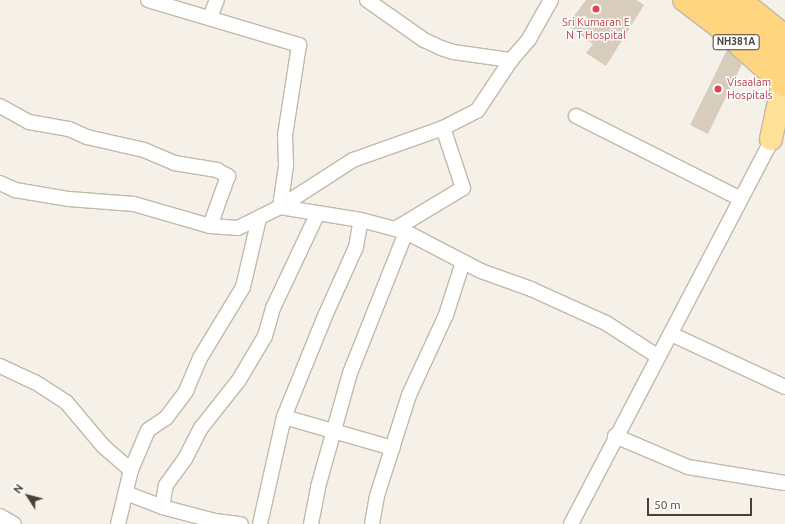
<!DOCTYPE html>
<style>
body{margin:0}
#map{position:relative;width:785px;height:524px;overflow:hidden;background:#f5f1e8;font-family:Ubuntu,sans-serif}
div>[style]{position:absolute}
.building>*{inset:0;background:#d8cdbc}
.roads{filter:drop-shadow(1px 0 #c2b9a9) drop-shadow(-1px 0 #c2b9a9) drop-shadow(0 1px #c2b9a9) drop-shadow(0 -1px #c2b9a9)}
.minor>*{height:14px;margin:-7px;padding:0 7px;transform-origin:7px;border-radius:7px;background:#fff}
.primary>*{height:22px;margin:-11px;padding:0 11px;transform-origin:11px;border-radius:11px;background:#ffe097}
.trunk>*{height:22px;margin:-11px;padding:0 11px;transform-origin:11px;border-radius:11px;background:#ffd580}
.dots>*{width:11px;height:11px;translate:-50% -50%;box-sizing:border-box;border:2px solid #fff;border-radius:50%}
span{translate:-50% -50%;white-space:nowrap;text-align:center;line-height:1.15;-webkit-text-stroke:3px #fff;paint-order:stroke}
.shield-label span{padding:1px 3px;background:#fff;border:1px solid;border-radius:3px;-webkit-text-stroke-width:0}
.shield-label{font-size:10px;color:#4a4135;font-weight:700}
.health-label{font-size:11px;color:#be3a42}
.left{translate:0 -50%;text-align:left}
.north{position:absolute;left:8px;top:476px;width:40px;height:40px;-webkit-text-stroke:3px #fff;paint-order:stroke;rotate:306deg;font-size:11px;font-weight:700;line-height:16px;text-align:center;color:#4a4135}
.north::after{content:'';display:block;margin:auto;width:14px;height:18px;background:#4a4135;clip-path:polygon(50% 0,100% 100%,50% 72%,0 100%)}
.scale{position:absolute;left:647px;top:498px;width:105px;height:18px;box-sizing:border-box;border:2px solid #4a4135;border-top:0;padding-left:5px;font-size:12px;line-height:14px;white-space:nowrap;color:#4a4135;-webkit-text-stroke:3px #fff;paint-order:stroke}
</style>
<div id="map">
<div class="building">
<i style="clip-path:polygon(586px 0,637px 0,644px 5px,606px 66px,586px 53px,593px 44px,567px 25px)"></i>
<i style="clip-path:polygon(727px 50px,742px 64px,708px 134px,690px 125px)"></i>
</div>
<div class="roads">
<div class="minor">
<i style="left:148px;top:0;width:158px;rotate:16.6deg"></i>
<i style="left:299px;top:45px;width:91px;rotate:98.8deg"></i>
<i style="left:285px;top:135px;width:31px;rotate:88deg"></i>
<i style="left:286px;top:166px;width:41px;rotate:98.3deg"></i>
<i style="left:280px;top:207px;width:82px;rotate:9.1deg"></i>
<i style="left:361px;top:220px;width:47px;rotate:14.9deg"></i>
<i style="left:406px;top:232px;width:85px;rotate:27.5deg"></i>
<i style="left:481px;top:271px;width:53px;rotate:19.8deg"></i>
<i style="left:531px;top:289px;width:82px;rotate:24.4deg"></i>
<i style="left:606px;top:323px;width:61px;rotate:32.9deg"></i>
<i style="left:367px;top:0;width:70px;rotate:35.1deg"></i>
<i style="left:424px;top:40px;width:19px;rotate:25deg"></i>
<i style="left:441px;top:48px;width:13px;rotate:18deg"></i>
<i style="left:453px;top:52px;width:59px;rotate:7.9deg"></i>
<i style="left:210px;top:17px;width:18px;rotate:-68deg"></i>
<i style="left:0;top:106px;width:33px;rotate:29deg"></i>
<i style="left:29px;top:122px;width:41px;rotate:9.9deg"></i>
<i style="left:69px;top:129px;width:20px;rotate:24deg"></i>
<i style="left:87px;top:137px;width:58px;rotate:12.8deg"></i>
<i style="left:144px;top:150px;width:33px;rotate:23deg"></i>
<i style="left:174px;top:163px;width:44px;rotate:9.2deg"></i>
<i style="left:217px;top:170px;width:13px;rotate:29deg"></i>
<i style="left:228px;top:176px;width:53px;rotate:109.8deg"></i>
<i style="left:576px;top:116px;width:182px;rotate:26.7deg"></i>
<i style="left:0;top:183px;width:17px;rotate:25deg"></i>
<i style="left:15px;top:190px;width:55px;rotate:9.5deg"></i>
<i style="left:69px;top:199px;width:65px;rotate:4.4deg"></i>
<i style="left:134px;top:204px;width:79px;rotate:16.1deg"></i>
<i style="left:210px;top:226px;width:28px;rotate:4deg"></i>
<i style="left:238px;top:228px;width:47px;rotate:-26.6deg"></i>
<i style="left:280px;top:207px;width:87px;rotate:-32.8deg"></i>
<i style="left:353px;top:160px;width:96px;rotate:-19.6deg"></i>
<i style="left:443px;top:128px;width:38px;rotate:-27deg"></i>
<i style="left:477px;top:111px;width:61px;rotate:-56.3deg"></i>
<i style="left:511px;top:60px;width:28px;rotate:-49deg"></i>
<i style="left:529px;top:39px;width:45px;rotate:-60.6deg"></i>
<i style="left:395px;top:229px;width:79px;rotate:-31.1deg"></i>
<i style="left:463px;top:188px;width:63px;rotate:-108.4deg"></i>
<i style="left:671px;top:334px;width:126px;rotate:24.9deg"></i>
<i style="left:0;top:366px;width:38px;rotate:25deg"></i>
<i style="left:35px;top:382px;width:37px;rotate:33deg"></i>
<i style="left:66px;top:402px;width:57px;rotate:49.9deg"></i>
<i style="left:103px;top:446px;width:37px;rotate:41deg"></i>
<i style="left:284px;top:417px;width:113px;rotate:15.9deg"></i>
<i style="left:615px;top:436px;width:79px;rotate:23deg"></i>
<i style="left:688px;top:467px;width:98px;rotate:9.4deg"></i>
<i style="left:126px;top:493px;width:39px;rotate:21deg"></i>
<i style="left:162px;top:507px;width:55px;rotate:14.8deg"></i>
<i style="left:215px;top:521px;width:26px;rotate:7deg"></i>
<i style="left:162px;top:507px;width:22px;rotate:-80deg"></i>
<i style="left:166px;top:485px;width:32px;rotate:-54deg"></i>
<i style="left:185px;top:459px;width:35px;rotate:-63deg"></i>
<i style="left:201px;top:428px;width:61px;rotate:-51.6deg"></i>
<i style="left:239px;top:380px;width:51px;rotate:-59.4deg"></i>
<i style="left:265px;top:336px;width:29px;rotate:-74deg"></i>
<i style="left:273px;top:308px;width:105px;rotate:-64.7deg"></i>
<i style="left:0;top:516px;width:16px;rotate:30deg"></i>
<i style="left:118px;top:524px;width:56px;rotate:-76.5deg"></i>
<i style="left:131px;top:470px;width:43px;rotate:-67deg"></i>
<i style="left:148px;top:430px;width:22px;rotate:-34deg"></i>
<i style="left:166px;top:418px;width:34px;rotate:-53deg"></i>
<i style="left:186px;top:391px;width:36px;rotate:-67deg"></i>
<i style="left:200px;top:358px;width:83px;rotate:-58.8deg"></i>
<i style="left:243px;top:287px;width:71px;rotate:-76.9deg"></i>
<i style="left:260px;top:524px;width:110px;rotate:-77.4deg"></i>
<i style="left:284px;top:417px;width:109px;rotate:-67.9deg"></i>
<i style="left:325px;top:316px;width:76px;rotate:-65.8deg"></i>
<i style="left:356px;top:247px;width:27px;rotate:-80deg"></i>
<i style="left:311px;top:524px;width:38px;rotate:-79deg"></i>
<i style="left:318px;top:487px;width:118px;rotate:-74.3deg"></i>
<i style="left:350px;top:373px;width:152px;rotate:-68.3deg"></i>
<i style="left:372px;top:524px;width:28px;rotate:-80deg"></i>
<i style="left:377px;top:496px;width:106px;rotate:-72.4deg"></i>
<i style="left:409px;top:395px;width:88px;rotate:-65.2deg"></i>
<i style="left:446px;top:315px;width:56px;rotate:-72.2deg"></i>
<i style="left:571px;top:524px;width:441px;rotate:-62.4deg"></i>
</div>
<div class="primary">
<i style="left:771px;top:139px;width:67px;rotate:-78deg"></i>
</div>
<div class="trunk">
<i style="left:684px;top:0;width:39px;rotate:37deg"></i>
<i style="left:715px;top:23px;width:94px;rotate:42deg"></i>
<i style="left:714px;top:0;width:29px;rotate:36deg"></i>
<i style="left:737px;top:17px;width:66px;rotate:43.8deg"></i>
<i style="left:740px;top:0;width:58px;rotate:38.7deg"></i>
</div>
</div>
<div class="dots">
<i style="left:596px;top:9px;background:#e0444e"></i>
<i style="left:718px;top:89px;background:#e0444e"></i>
</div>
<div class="shield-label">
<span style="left:736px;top:42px">NH381A</span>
</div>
<div class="health-label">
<span style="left:596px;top:29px">Sri Kumaran E<br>N T Hospital</span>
<span class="left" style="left:727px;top:89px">Visaalam<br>Hospitals</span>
</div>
<div class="north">N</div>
<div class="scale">50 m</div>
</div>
